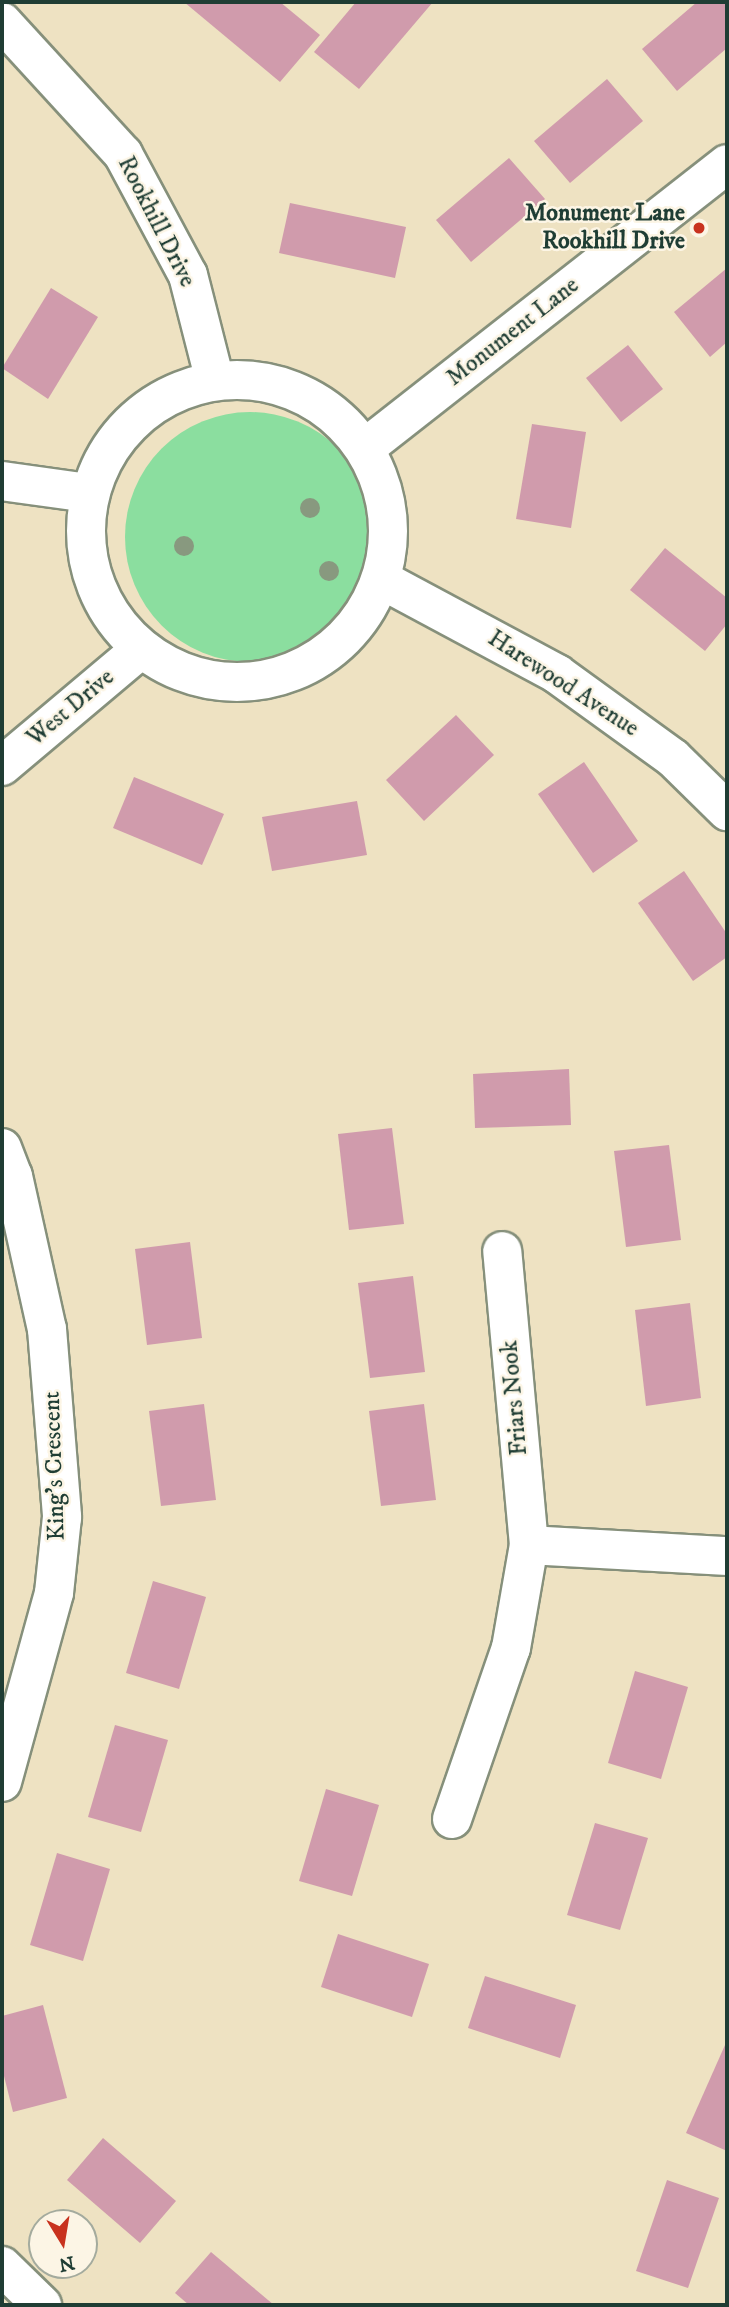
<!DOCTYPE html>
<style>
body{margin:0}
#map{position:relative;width:729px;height:2307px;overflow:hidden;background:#eee2c2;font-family:"IM FELL DW Pica",serif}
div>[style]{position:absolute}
.green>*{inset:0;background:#8bde9f}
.round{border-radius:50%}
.building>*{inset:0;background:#d09bac}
.roads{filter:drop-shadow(2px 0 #86907b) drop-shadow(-2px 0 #86907b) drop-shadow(0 2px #86907b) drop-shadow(0 -2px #86907b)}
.minor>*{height:38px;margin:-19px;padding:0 19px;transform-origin:19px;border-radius:19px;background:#fff}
.minor>.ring{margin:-19px;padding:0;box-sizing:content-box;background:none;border:38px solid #fff;border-radius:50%}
.trees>*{width:20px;height:20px;margin:-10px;border-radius:50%;background:#88997f}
.dots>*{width:19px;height:19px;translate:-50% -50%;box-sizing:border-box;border:4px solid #fcf5e5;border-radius:50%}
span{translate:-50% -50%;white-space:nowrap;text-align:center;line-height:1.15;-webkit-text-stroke:5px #fcf5e5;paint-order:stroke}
.poi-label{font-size:24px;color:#1f3d34;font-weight:700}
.right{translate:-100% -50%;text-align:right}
.street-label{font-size:24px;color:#1f3d34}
.frame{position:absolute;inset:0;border:4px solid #1f3d34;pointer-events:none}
.north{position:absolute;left:28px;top:2209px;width:70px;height:70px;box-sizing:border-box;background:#fcf5e5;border:2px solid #a4ab9e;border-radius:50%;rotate:169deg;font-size:19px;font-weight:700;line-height:28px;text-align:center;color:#1f3d34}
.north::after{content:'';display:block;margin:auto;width:24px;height:32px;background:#c8321e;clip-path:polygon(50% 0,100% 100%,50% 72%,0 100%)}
</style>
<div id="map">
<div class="green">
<i class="round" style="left:125px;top:412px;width:250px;height:250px"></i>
</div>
<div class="building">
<i style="clip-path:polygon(184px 2px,280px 2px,320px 35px,280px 82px)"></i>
<i style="clip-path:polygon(356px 2px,433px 2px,359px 89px,314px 52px)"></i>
<i style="clip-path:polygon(697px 2px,727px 2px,727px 48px,677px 91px,642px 49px)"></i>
<i style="clip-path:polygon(607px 79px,643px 121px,570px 183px,534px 141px)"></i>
<i style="clip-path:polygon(509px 158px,545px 199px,471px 262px,436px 220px)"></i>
<i style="clip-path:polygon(290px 203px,406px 227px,395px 278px,279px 253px)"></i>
<i style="clip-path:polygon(727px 268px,727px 342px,710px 357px,674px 312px)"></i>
<i style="clip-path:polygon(51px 288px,98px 317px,48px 399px,2px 368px)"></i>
<i style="clip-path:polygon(628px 345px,663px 389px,621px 422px,586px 378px)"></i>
<i style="clip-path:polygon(532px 424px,586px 432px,571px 528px,516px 519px)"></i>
<i style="clip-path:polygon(665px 548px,727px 598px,727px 624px,705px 651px,630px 590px)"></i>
<i style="clip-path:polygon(456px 715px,494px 755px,424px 821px,386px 780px)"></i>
<i style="clip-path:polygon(584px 762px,638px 841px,593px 873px,538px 794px)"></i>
<i style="clip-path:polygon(134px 777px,224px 814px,202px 865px,113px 828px)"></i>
<i style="clip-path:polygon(357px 801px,367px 855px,272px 871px,262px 817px)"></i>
<i style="clip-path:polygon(684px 871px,727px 934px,727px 957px,693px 981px,638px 903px)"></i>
<i style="clip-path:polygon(569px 1069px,571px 1125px,475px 1128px,473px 1074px)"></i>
<i style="clip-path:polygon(392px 1128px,404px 1224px,349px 1230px,338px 1134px)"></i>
<i style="clip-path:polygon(669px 1145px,681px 1240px,626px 1247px,614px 1151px)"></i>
<i style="clip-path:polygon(190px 1242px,202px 1338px,147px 1345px,135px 1249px)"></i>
<i style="clip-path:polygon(413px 1276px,425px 1372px,370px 1378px,358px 1283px)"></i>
<i style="clip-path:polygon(690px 1303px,701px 1398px,646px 1406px,635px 1310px)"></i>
<i style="clip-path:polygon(204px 1404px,216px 1500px,161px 1506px,149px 1411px)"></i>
<i style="clip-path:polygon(424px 1404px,436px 1500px,381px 1506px,369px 1411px)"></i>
<i style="clip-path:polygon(153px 1581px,206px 1597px,179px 1689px,126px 1673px)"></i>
<i style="clip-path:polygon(635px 1671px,688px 1687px,661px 1779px,608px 1763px)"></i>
<i style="clip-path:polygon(115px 1725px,168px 1740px,141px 1832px,88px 1817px)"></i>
<i style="clip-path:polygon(326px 1789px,379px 1805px,352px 1896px,299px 1881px)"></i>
<i style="clip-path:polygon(595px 1823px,648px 1838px,620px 1930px,567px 1915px)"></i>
<i style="clip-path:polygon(57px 1853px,110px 1869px,83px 1961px,30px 1945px)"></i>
<i style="clip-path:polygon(338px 1934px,429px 1964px,412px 2017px,321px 1987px)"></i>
<i style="clip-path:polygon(485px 1976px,576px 2005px,560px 2058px,468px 2028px)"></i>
<i style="clip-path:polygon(43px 2005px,67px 2098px,13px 2112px,2px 2068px,2px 2016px)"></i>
<i style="clip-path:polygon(725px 2045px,727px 2046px,727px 2151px,686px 2133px)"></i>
<i style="clip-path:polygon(103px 2138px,176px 2201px,140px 2243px,67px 2180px)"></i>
<i style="clip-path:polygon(667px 2180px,719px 2198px,688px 2288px,636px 2271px)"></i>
<i style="clip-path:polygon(211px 2252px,274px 2305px,189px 2305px,175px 2293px)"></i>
</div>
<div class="roads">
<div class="minor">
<i style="left:2px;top:22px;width:179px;rotate:47.5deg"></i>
<i style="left:123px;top:154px;width:137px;rotate:61.8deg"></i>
<i style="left:188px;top:275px;width:109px;rotate:75.7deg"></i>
<i class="ring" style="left:86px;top:380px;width:264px;height:264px"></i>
<i style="left:365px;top:448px;width:460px;rotate:-38.1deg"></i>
<i style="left:2px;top:481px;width:88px;rotate:7.9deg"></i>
<i style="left:382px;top:580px;width:199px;rotate:28.2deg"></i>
<i style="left:557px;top:674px;width:143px;rotate:35.9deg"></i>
<i style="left:673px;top:758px;width:76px;rotate:44.5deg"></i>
<i style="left:2px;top:766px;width:182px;rotate:-40.1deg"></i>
<i style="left:2px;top:1148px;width:30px;rotate:69deg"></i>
<i style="left:13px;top:1176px;width:157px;rotate:77.5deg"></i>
<i style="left:47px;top:1329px;width:189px;rotate:85.4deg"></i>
<i style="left:62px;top:1517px;width:76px;rotate:96deg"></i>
<i style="left:54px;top:1593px;width:196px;rotate:105.4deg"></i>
<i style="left:529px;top:1545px;width:198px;rotate:3.2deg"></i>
<i style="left:452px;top:1819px;width:181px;rotate:-71deg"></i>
<i style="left:511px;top:1648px;width:105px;rotate:-80.1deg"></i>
<i style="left:529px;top:1545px;width:295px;rotate:-95.2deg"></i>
<i style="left:2px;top:2266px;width:56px;rotate:44.3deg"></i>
</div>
</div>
<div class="trees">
<i style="left:310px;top:508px"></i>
<i style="left:184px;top:546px"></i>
<i style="left:329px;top:571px"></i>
</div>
<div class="dots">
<i style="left:699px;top:228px;background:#c8321e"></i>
</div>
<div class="poi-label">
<span class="right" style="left:685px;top:228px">Monument Lane<br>Rookhill Drive</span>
</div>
<div class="street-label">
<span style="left:156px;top:222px;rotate:63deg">Rookhill Drive</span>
<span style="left:513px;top:332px;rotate:-38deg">Monument Lane</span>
<span style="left:563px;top:684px;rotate:33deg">Harewood Avenue</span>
<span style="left:71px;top:708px;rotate:-40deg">West Drive</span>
<span style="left:515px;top:1398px;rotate:-95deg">Friars Nook</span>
<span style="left:55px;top:1466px;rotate:-92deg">King's Crescent</span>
</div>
<div class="frame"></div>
<div class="north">N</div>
</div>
